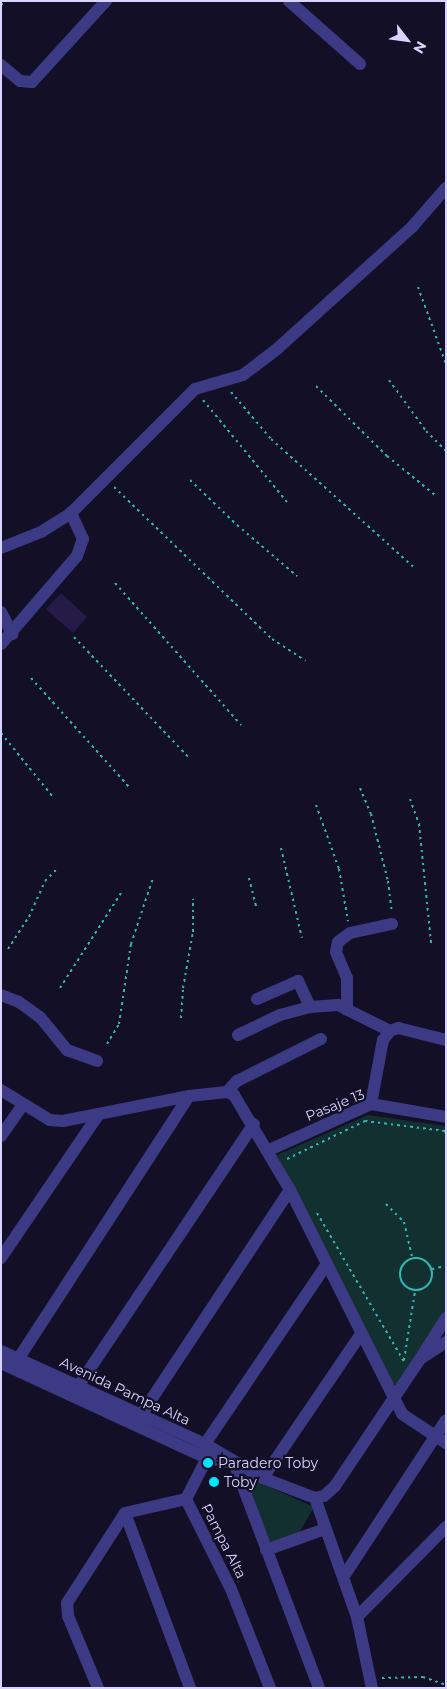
<!DOCTYPE html>
<style>
body{margin:0}
#map{position:relative;width:447px;height:1689px;overflow:hidden;background:#130f26;font-family:Montserrat,sans-serif}
div>[style]{position:absolute}
.green>*{inset:0;background:#12302f}
.building>*{inset:0;background:#241b47}
.path>*{height:2px;margin-top:-1px;transform-origin:0;background:repeating-linear-gradient(90deg,#2fb8b0 0 2.5px,transparent 0 6.5px)}
.path>.ring{margin:-1px;padding:0;box-sizing:content-box;background:none;border:2px solid #2fb8b0;border-radius:50%}
.minor>*{height:12px;margin:-6px;padding:0 6px;transform-origin:6px;border-radius:6px;background:#3d3a85}
.tertiary>*{height:12px;margin:-6px;padding:0 6px;transform-origin:6px;border-radius:6px;background:#3d3a85}
.dots>*{width:14px;height:14px;translate:-50% -50%;box-sizing:border-box;border:2px solid #130f26;border-radius:50%}
span{translate:-50% -50%;white-space:nowrap;text-align:center;line-height:1.15;-webkit-text-stroke:4.5px #130f26;paint-order:stroke}
.street-label{font-size:14px;color:#d9d4ff}
.poi-label{font-size:14px;color:#d9d4ff}
.left{translate:0 -50%;text-align:left}
.frame{position:absolute;inset:0;border:2px solid #d9d4ff;pointer-events:none}
.north{position:absolute;left:382px;top:15px;width:50px;height:50px;-webkit-text-stroke:4px #130f26;paint-order:stroke;rotate:120deg;font-size:14px;font-weight:700;line-height:20px;text-align:center;color:#d9d4ff}
.north::after{content:'';display:block;margin:auto;width:18px;height:22px;background:#d9d4ff;clip-path:polygon(50% 0,100% 100%,50% 72%,0 100%)}
</style>
<div id="map">
<div class="green">
<i style="clip-path:polygon(368px 1115px,446px 1126px,446px 1312px,397px 1384px,391px 1384px,277px 1155px)"></i>
<i style="clip-path:polygon(245px 1476px,314px 1507px,299px 1533px,274px 1542px,270px 1541px)"></i>
</div>
<div class="building">
<i style="clip-path:polygon(61px 593px,87px 617px,73px 633px,46px 609px)"></i>
</div>
<div class="path">
<i style="left:1px;top:5px;width:6px;rotate:-45deg"></i>
<i style="left:418px;top:287px;width:82px;rotate:70deg"></i>
<i style="left:389px;top:380px;width:63px;rotate:54deg"></i>
<i style="left:426px;top:431px;width:28px;rotate:45deg"></i>
<i style="left:316px;top:386px;width:100px;rotate:44.6deg"></i>
<i style="left:387px;top:456px;width:62px;rotate:39.1deg"></i>
<i style="left:231px;top:392px;width:62px;rotate:49.6deg"></i>
<i style="left:271px;top:439px;width:193px;rotate:41.9deg"></i>
<i style="left:203px;top:400px;width:132px;rotate:50.5deg"></i>
<i style="left:190px;top:480px;width:65px;rotate:43.8deg"></i>
<i style="left:237px;top:525px;width:79px;rotate:40.4deg"></i>
<i style="left:114px;top:487px;width:219px;rotate:43.9deg"></i>
<i style="left:272px;top:639px;width:40px;rotate:32.9deg"></i>
<i style="left:115px;top:583px;width:190px;rotate:48.4deg"></i>
<i style="left:74px;top:637px;width:168px;rotate:46.4deg"></i>
<i style="left:31px;top:678px;width:147px;rotate:48deg"></i>
<i style="left:1px;top:733px;width:82px;rotate:50.9deg"></i>
<i style="left:360px;top:788px;width:28px;rotate:67deg"></i>
<i style="left:371px;top:814px;width:69px;rotate:75.8deg"></i>
<i style="left:388px;top:881px;width:32px;rotate:83deg"></i>
<i style="left:410px;top:799px;width:27px;rotate:70deg"></i>
<i style="left:419px;top:824px;width:120px;rotate:84.2deg"></i>
<i style="left:316px;top:805px;width:68px;rotate:70.2deg"></i>
<i style="left:339px;top:869px;width:53px;rotate:80.2deg"></i>
<i style="left:281px;top:848px;width:92px;rotate:76.9deg"></i>
<i style="left:249px;top:878px;width:29px;rotate:76deg"></i>
<i style="left:8px;top:949px;width:38px;rotate:-57deg"></i>
<i style="left:29px;top:917px;width:39px;rotate:-66deg"></i>
<i style="left:45px;top:881px;width:17px;rotate:-45deg"></i>
<i style="left:60px;top:988px;width:113px;rotate:-57.3deg"></i>
<i style="left:181px;top:1018px;width:30px;rotate:-86deg"></i>
<i style="left:183px;top:988px;width:57px;rotate:-79.9deg"></i>
<i style="left:193px;top:932px;width:33px;rotate:-90deg"></i>
<i style="left:107px;top:1044px;width:23px;rotate:-59deg"></i>
<i style="left:119px;top:1024px;width:81px;rotate:-81.5deg"></i>
<i style="left:131px;top:944px;width:70px;rotate:-71.6deg"></i>
<i style="left:287px;top:1159px;width:87px;rotate:-26deg"></i>
<i style="left:365px;top:1121px;width:81px;rotate:7.1deg"></i>
<i style="left:445px;top:1131px;width:3px;rotate:72deg"></i>
<i style="left:386px;top:1204px;width:25px;rotate:45deg"></i>
<i style="left:404px;top:1222px;width:37px;rotate:77deg"></i>
<i style="left:317px;top:1213px;width:173px;rotate:59.7deg"></i>
<i class="ring" style="left:400px;top:1258px;width:30px;height:30px"></i>
<i style="left:432px;top:1269px;width:14px;rotate:-12deg"></i>
<i style="left:404px;top:1360px;width:70px;rotate:-80.9deg"></i>
<i style="left:382px;top:1678px;width:41px;rotate:-1.4deg"></i>
<i style="left:423px;top:1677px;width:24px;rotate:19deg"></i>
</div>
<div class="minor">
<i style="left:289px;top:1px;width:95px;rotate:41.6deg"></i>
<i style="left:1px;top:65px;width:25px;rotate:40deg"></i>
<i style="left:20px;top:81px;width:12px;rotate:5deg"></i>
<i style="left:32px;top:82px;width:110px;rotate:-47.6deg"></i>
<i style="left:1px;top:548px;width:43px;rotate:-21.8deg"></i>
<i style="left:41px;top:532px;width:36px;rotate:-32deg"></i>
<i style="left:71px;top:513px;width:175px;rotate:-45deg"></i>
<i style="left:195px;top:389px;width:50px;rotate:-16.3deg"></i>
<i style="left:243px;top:375px;width:43px;rotate:-37.4deg"></i>
<i style="left:277px;top:349px;width:182px;rotate:-42.1deg"></i>
<i style="left:412px;top:227px;width:52px;rotate:-48.9deg"></i>
<i style="left:1px;top:612px;width:25px;rotate:63deg"></i>
<i style="left:1px;top:644px;width:116px;rotate:-49.2deg"></i>
<i style="left:77px;top:556px;width:18px;rotate:-71deg"></i>
<i style="left:83px;top:539px;width:29px;rotate:-115deg"></i>
<i style="left:1px;top:995px;width:19px;rotate:21deg"></i>
<i style="left:19px;top:1002px;width:26px;rotate:36deg"></i>
<i style="left:40px;top:1017px;width:43px;rotate:50.7deg"></i>
<i style="left:67px;top:1050px;width:32px;rotate:20deg"></i>
<i style="left:257px;top:999px;width:45px;rotate:-23.7deg"></i>
<i style="left:298px;top:981px;width:29px;rotate:65deg"></i>
<i style="left:347px;top:1010px;width:32px;rotate:-90deg"></i>
<i style="left:347px;top:978px;width:28px;rotate:-113deg"></i>
<i style="left:336px;top:952px;width:10px;rotate:-79deg"></i>
<i style="left:338px;top:942px;width:15px;rotate:-37deg"></i>
<i style="left:350px;top:933px;width:43px;rotate:-12.1deg"></i>
<i style="left:238px;top:1035px;width:47px;rotate:-25.5deg"></i>
<i style="left:280px;top:1015px;width:31px;rotate:-15deg"></i>
<i style="left:310px;top:1007px;width:28px;rotate:-4deg"></i>
<i style="left:338px;top:1005px;width:58px;rotate:26.6deg"></i>
<i style="left:1px;top:1090px;width:57px;rotate:31.5deg"></i>
<i style="left:50px;top:1120px;width:13px;rotate:4deg"></i>
<i style="left:63px;top:1121px;width:128px;rotate:-11.2deg"></i>
<i style="left:189px;top:1096px;width:38px;rotate:-6deg"></i>
<i style="left:227px;top:1092px;width:8px;rotate:23deg"></i>
<i style="left:234px;top:1095px;width:110px;rotate:59.5deg"></i>
<i style="left:290px;top:1190px;width:250px;rotate:63.4deg"></i>
<i style="left:402px;top:1414px;width:53px;rotate:33.4deg"></i>
<i style="left:227px;top:1092px;width:15px;rotate:-48deg"></i>
<i style="left:237px;top:1081px;width:94px;rotate:-26.6deg"></i>
<i style="left:371px;top:1104px;width:65px;rotate:-79.4deg"></i>
<i style="left:383px;top:1040px;width:11px;rotate:-52deg"></i>
<i style="left:390px;top:1031px;width:9px;rotate:-21deg"></i>
<i style="left:398px;top:1028px;width:49px;rotate:14deg"></i>
<i style="left:1px;top:1136px;width:38px;rotate:-55deg"></i>
<i style="left:269px;top:1150px;width:112px;rotate:-24.3deg"></i>
<i style="left:371px;top:1104px;width:76px;rotate:9.8deg"></i>
<i style="left:1px;top:1258px;width:174px;rotate:-55.8deg"></i>
<i style="left:420px;top:1359px;width:49px;rotate:-57.6deg"></i>
<i style="left:13px;top:1367px;width:323px;rotate:-57deg"></i>
<i style="left:73px;top:1394px;width:325px;rotate:-56.2deg"></i>
<i style="left:135px;top:1424px;width:281px;rotate:-56.5deg"></i>
<i style="left:234px;top:1463px;width:241px;rotate:69.3deg"></i>
<i style="left:263px;top:1478px;width:174px;rotate:-55.8deg"></i>
<i style="left:315px;top:1498px;width:126px;rotate:70.6deg"></i>
<i style="left:357px;top:1617px;width:73px;rotate:78.1deg"></i>
<i style="left:125px;top:1513px;width:187px;rotate:69.6deg"></i>
<i style="left:266px;top:1550px;width:63px;rotate:-19.6deg"></i>
<i style="left:344px;top:1576px;width:186px;rotate:-56.8deg"></i>
<i style="left:357px;top:1617px;width:127px;rotate:-45.3deg"></i>
<i style="left:98px;top:1688px;width:78px;rotate:-112.6deg"></i>
<i style="left:68px;top:1616px;width:13px;rotate:-94deg"></i>
<i style="left:67px;top:1603px;width:107px;rotate:-57.2deg"></i>
<i style="left:125px;top:1513px;width:63px;rotate:-12.9deg"></i>
<i style="left:270px;top:1688px;width:106px;rotate:-111.5deg"></i>
<i style="left:231px;top:1589px;width:101px;rotate:-116.6deg"></i>
<i style="left:186px;top:1499px;width:46px;rotate:-62.9deg"></i>
<i style="left:207px;top:1458px;width:14px;rotate:-98deg"></i>
<i style="left:205px;top:1444px;width:217px;rotate:-55.9deg"></i>
</div>
<div class="tertiary">
<i style="left:1px;top:1351px;width:224px;rotate:24.5deg"></i>
<i style="left:205px;top:1444px;width:67px;rotate:30.4deg"></i>
<i style="left:263px;top:1478px;width:56px;rotate:21deg"></i>
<i style="left:315px;top:1498px;width:9px;rotate:-13deg"></i>
<i style="left:324px;top:1496px;width:15px;rotate:-42deg"></i>
<i style="left:335px;top:1486px;width:153px;rotate:-56.2deg"></i>
<i style="left:420px;top:1359px;width:31px;rotate:-33deg"></i>
<i style="left:1px;top:1363px;width:227px;rotate:24.8deg"></i>
<i style="left:207px;top:1458px;width:20px;rotate:11deg"></i>
</div>
<div class="dots">
<i style="left:208px;top:1463px;background:#00e5ff"></i>
<i style="left:214px;top:1482px;background:#00e5ff"></i>
</div>
<div class="street-label">
<span style="left:335px;top:1105px;rotate:-22deg">Pasaje 13</span>
<span style="left:125px;top:1391px;rotate:25deg">Avenida Pampa Alta</span>
<span style="left:224px;top:1541px;rotate:63deg">Pampa Alta</span>
</div>
<div class="poi-label">
<span class="left" style="left:218px;top:1463px">Paradero Toby</span>
<span class="left" style="left:224px;top:1482px">Toby</span>
</div>
<div class="frame"></div>
<div class="north">N</div>
</div>
